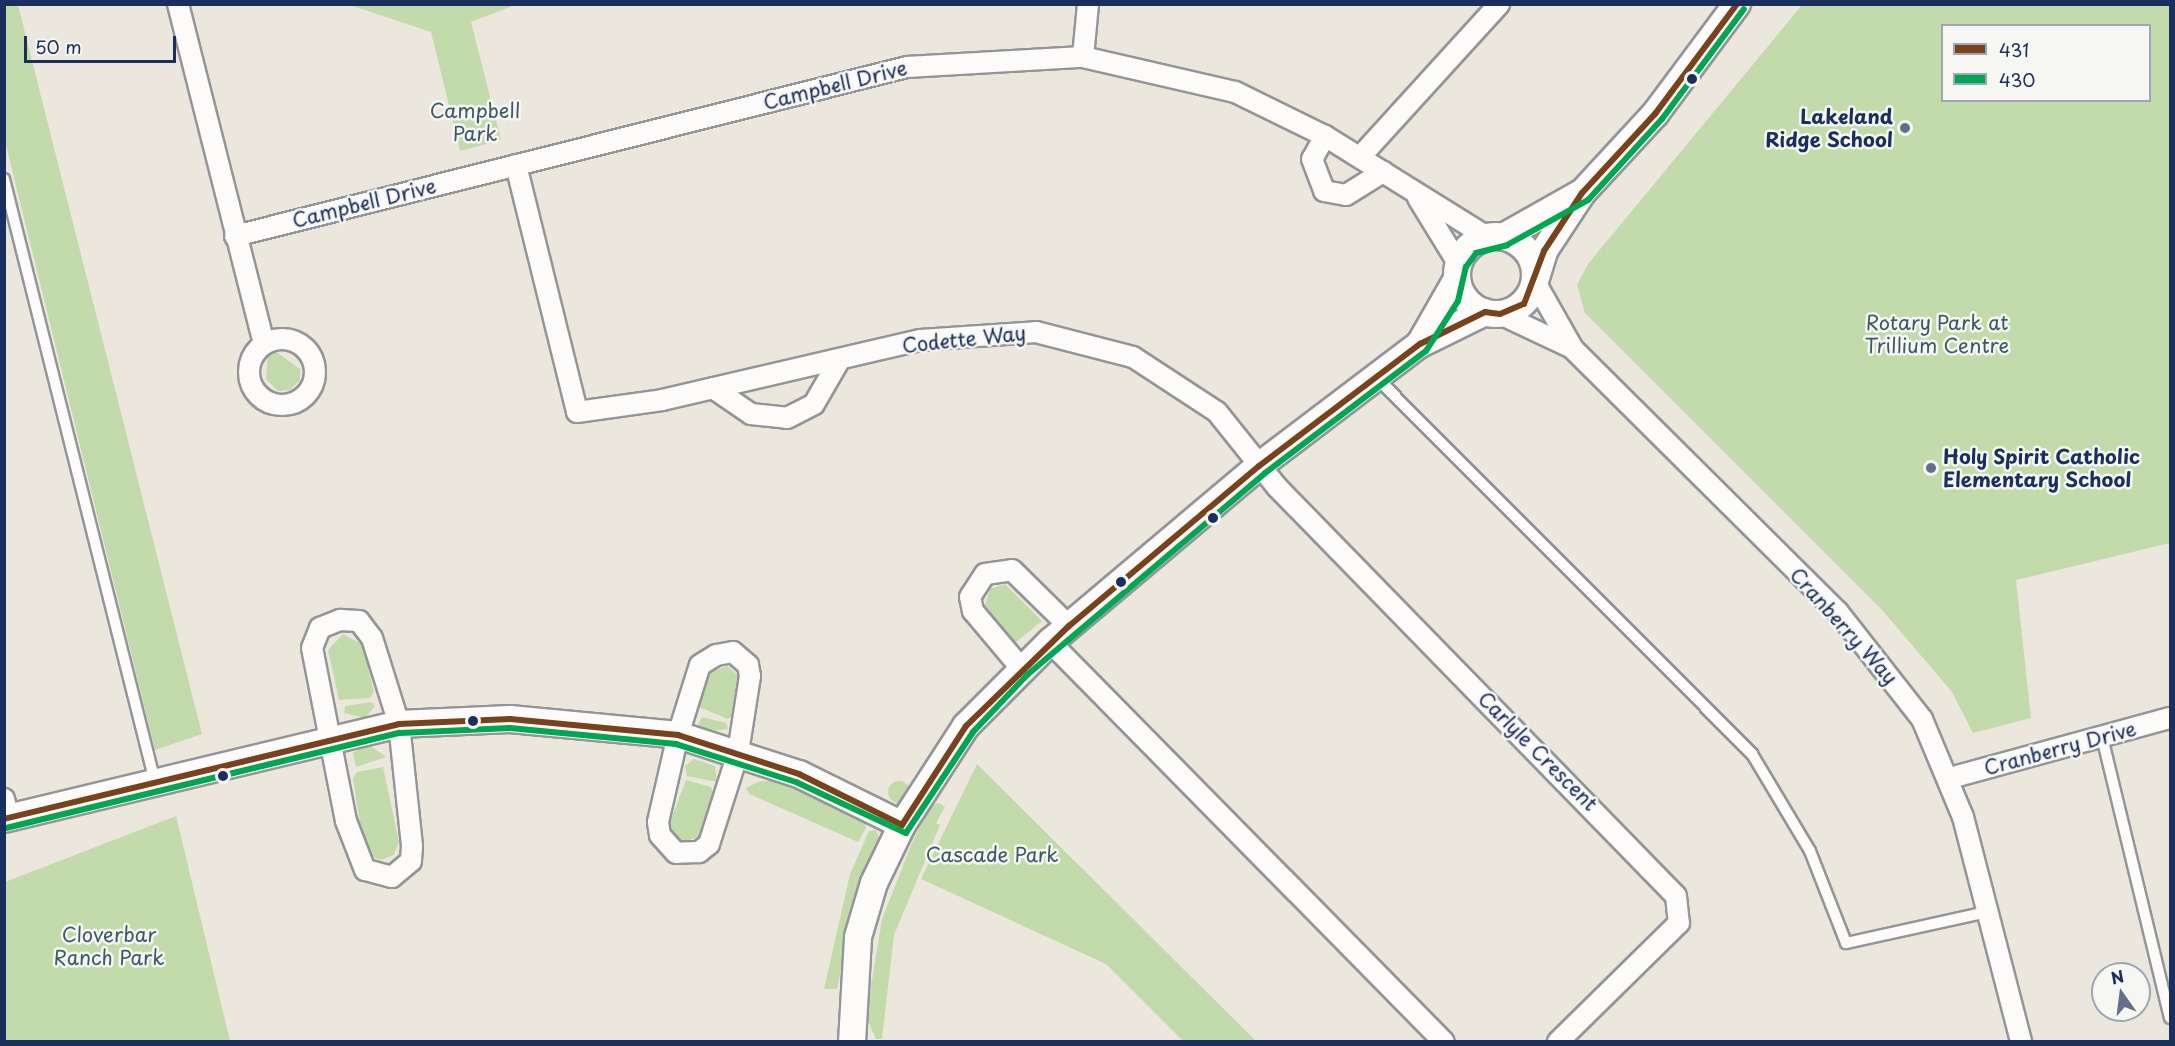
<!DOCTYPE html>
<style>
body{margin:0}
#map{position:relative;width:2175px;height:1046px;overflow:hidden;background:#ebe7dd;font-family:"Playpen Sans",sans-serif}
div>[style]{position:absolute}
.green>*{inset:0;background:#c3dbaa}
.round{border-radius:50%}
.roads{filter:drop-shadow(2px 0 #949598) drop-shadow(-2px 0 #949598) drop-shadow(0 2px #949598) drop-shadow(0 -2px #949598)}
.service>*{height:10px;margin:-5px;padding:0 5px;transform-origin:5px;border-radius:5px;background:#fcfbfa}
.minor>*{height:20px;margin:-10px;padding:0 10px;transform-origin:10px;border-radius:10px;background:#fcfbfa}
.minor>.ring{margin:-10px;padding:0;box-sizing:content-box;background:none;border:20px solid #fcfbfa;border-radius:50%}
.tertiary>*{height:26px;margin:-13px;padding:0 13px;transform-origin:13px;border-radius:13px;background:#fcfbfa}
.tertiary>.ring{margin:-13px;padding:0;box-sizing:content-box;background:none;border:26px solid #fcfbfa;border-radius:50%}
.bus-1>*{height:6px;margin:-3px;padding:0 3px;transform-origin:3px;border-radius:3px;background:#78431c}
.bus-2>*{height:6px;margin:-3px;padding:0 3px;transform-origin:3px;border-radius:3px;background:#00a651}
.dots>*{width:16px;height:16px;translate:-50% -50%;box-sizing:border-box;border:3px solid #f6f6f2;border-radius:50%}
span{translate:-50% -50%;white-space:nowrap;text-align:center;line-height:1.15;-webkit-text-stroke:5px #f6f6f2;paint-order:stroke}
.street-label{font-size:20px;color:#1b2f5e}
.park-label{font-size:20px;color:#3d5866}
.poi-label{font-size:20px;color:#1b2f5e;font-weight:700}
.right{translate:-100% -50%;text-align:right}
.left{translate:0 -50%;text-align:left}
.frame{position:absolute;inset:0;border:6px solid #1b2f5e;pointer-events:none}
.legend{position:absolute;left:1941px;top:24px;width:210px;height:78px;box-sizing:border-box;background:#f6f6f2;border:2px solid #9ea6b7;margin:0;padding:8px 10px;list-style:none;font-size:18px;color:#1b2f5e}
.legend li{display:flex;align-items:center;gap:12px;height:30px}
.legend b{width:30px;border:2px solid #9ea6b7}
.north{position:absolute;left:2091px;top:962px;width:60px;height:60px;box-sizing:border-box;background:#f6f6f2;border:2px solid #9ea6b7;border-radius:50%;rotate:346deg;font-size:16px;font-weight:700;line-height:24px;text-align:center;color:#1b2f5e}
.north::after{content:'';display:block;margin:auto;width:21px;height:27px;background:#646f8a;clip-path:polygon(50% 0,100% 100%,50% 72%,0 100%)}
.scale{position:absolute;left:24px;top:36px;width:152px;height:27px;box-sizing:border-box;border:3px solid #1b2f5e;border-top:0;padding-left:8px;font-size:18px;line-height:21px;white-space:nowrap;color:#1b2f5e;-webkit-text-stroke:4px #f6f6f2;paint-order:stroke}
</style>
<div id="map">
<div class="green">
<i style="clip-path:polygon(4px 5px,18px 5px,202px 734px,155px 750px,5px 141px)"></i>
<i style="clip-path:polygon(350px 5px,515px 5px,471px 22px,501px 140px,460px 151px,431px 32px)"></i>
<i style="clip-path:polygon(evenodd,1802px 5px,2170px 5px,2170px 543px,2016px 580px,2031px 718px,1973px 733px,1952px 692px,1883px 611px,1585px 313px,1577px 285px,1588px 264px,1802px 5px,1942px 26px,2150px 26px,2150px 100px,1942px 100px,1942px 26px)"></i>
<i style="clip-path:polygon(275px 351px,300px 369px,300px 380px,290px 390px,278px 391px,266px 379px,268px 354px)"></i>
<i style="clip-path:polygon(1005px 584px,1042px 621px,1015px 643px,985px 605px,990px 589px)"></i>
<i style="clip-path:polygon(343px 634px,363px 645px,374px 692px,370px 698px,339px 700px,328px 650px)"></i>
<i style="clip-path:polygon(727px 666px,740px 677px,734px 715px,728px 719px,699px 707px,709px 673px)"></i>
<i style="clip-path:polygon(371px 702px,375px 706px,365px 718px,344px 713px,345px 706px)"></i>
<i style="clip-path:polygon(702px 717px,726px 723px,728px 729px,705px 732px,698px 725px)"></i>
<i style="clip-path:polygon(368px 744px,386px 757px,356px 767px,353px 753px)"></i>
<i style="clip-path:polygon(694px 759px,715px 766px,717px 782px,687px 776px,685px 766px)"></i>
<i style="clip-path:polygon(977px 764px,1256px 1041px,1183px 1041px,1106px 964px,921px 879px)"></i>
<i style="clip-path:polygon(383px 767px,399px 842px,394px 855px,380px 860px,368px 855px,363px 844px,353px 778px,357px 772px)"></i>
<i style="clip-path:polygon(686px 780px,711px 787px,714px 794px,702px 835px,682px 843px,669px 825px)"></i>
<i class="round" style="left:888px;top:781px;width:22px;height:22px"></i>
<i style="clip-path:polygon(760px 781px,775px 781px,816px 797px,864px 820px,866px 828px,858px 842px,749px 794px,746px 788px)"></i>
<i style="clip-path:polygon(939px 803px,945px 807px,936px 823px,940px 825px,894px 935px,882px 1039px,876px 1039px,866px 1017px,882px 919px,914px 838px,932px 805px)"></i>
<i style="clip-path:polygon(176px 816px,230px 1041px,5px 1041px,5px 882px)"></i>
<i style="clip-path:polygon(876px 830px,881px 843px,855px 901px,837px 989px,824px 989px,850px 874px,869px 831px)"></i>
</div>
<div class="roads">
<div class="service">
<i style="left:4px;top:179px;width:622px;rotate:75.94deg"></i>
<i style="left:1377px;top:378px;width:531px;rotate:45.08deg"></i>
<i style="left:1752px;top:754px;width:113px;rotate:59.1deg"></i>
<i style="left:1810px;top:851px;width:99px;rotate:68.6deg"></i>
<i style="left:1846px;top:943px;width:144px;rotate:-12.4deg"></i>
<i style="left:2102px;top:737px;width:289px;rotate:76.4deg"></i>
</div>
<div class="minor">
<i style="left:178px;top:4px;width:350px;rotate:75.8deg"></i>
<i style="left:1083px;top:57px;width:53px;rotate:-84.6deg"></i>
<i style="left:1325px;top:136px;width:26px;rotate:119deg"></i>
<i style="left:1312px;top:159px;width:34px;rotate:69deg"></i>
<i style="left:1324px;top:191px;width:22px;rotate:10deg"></i>
<i style="left:1346px;top:195px;width:44px;rotate:-31.9deg"></i>
<i style="left:1360px;top:157px;width:207px;rotate:-47.7deg"></i>
<i style="left:516px;top:165px;width:254px;rotate:76.1deg"></i>
<i style="left:577px;top:412px;width:86px;rotate:-8deg"></i>
<i style="left:662px;top:400px;width:265px;rotate:-13.1deg"></i>
<i style="left:920px;top:340px;width:116px;rotate:-3.9deg"></i>
<i style="left:1036px;top:332px;width:100px;rotate:14.5deg"></i>
<i style="left:1133px;top:357px;width:100px;rotate:33.2deg"></i>
<i style="left:1217px;top:412px;width:96px;rotate:51.3deg"></i>
<i style="left:1277px;top:487px;width:571px;rotate:45.71deg"></i>
<i style="left:1676px;top:896px;width:27px;rotate:84deg"></i>
<i style="left:1679px;top:923px;width:170px;rotate:135.5deg"></i>
<i style="left:1418px;top:198px;width:76px;rotate:58.4deg"></i>
<i style="left:235px;top:236px;width:693px;rotate:-14.12deg"></i>
<i style="left:907px;top:67px;width:176px;rotate:-3.3deg"></i>
<i style="left:1083px;top:57px;width:156px;rotate:13deg"></i>
<i style="left:1235px;top:92px;width:100px;rotate:26.1deg"></i>
<i style="left:1325px;top:136px;width:193px;rotate:31.9deg"></i>
<i style="left:1535px;top:282px;width:77px;rotate:60.4deg"></i>
<i style="left:1573px;top:349px;width:373px;rotate:44.8deg"></i>
<i style="left:1838px;top:612px;width:136px;rotate:51.9deg"></i>
<i style="left:1922px;top:719px;width:106px;rotate:67.3deg"></i>
<i style="left:1963px;top:817px;width:232px;rotate:75.5deg"></i>
<i style="left:1500px;top:314px;width:75px;rotate:25.2deg"></i>
<i class="ring" style="left:249px;top:339px;width:46px;height:46px"></i>
<i style="left:713px;top:388px;width:46px;rotate:34.4deg"></i>
<i style="left:751px;top:414px;width:36px;rotate:6deg"></i>
<i style="left:787px;top:418px;width:30px;rotate:-27deg"></i>
<i style="left:814px;top:404px;width:52px;rotate:-60deg"></i>
<i style="left:340px;top:620px;width:19px;rotate:3deg"></i>
<i style="left:359px;top:621px;width:21px;rotate:53deg"></i>
<i style="left:372px;top:638px;width:90px;rotate:72.6deg"></i>
<i style="left:399px;top:724px;width:123px;rotate:83.9deg"></i>
<i style="left:412px;top:846px;width:15px;rotate:94deg"></i>
<i style="left:411px;top:861px;width:25px;rotate:140deg"></i>
<i style="left:392px;top:877px;width:28px;rotate:-165deg"></i>
<i style="left:365px;top:870px;width:53px;rotate:-111.2deg"></i>
<i style="left:346px;top:821px;width:176px;rotate:-101.1deg"></i>
<i style="left:312px;top:648px;width:22px;rotate:-68deg"></i>
<i style="left:320px;top:628px;width:22px;rotate:-22deg"></i>
<i style="left:1050px;top:642px;width:561px;rotate:45.43deg"></i>
<i style="left:733px;top:652px;width:20px;rotate:41deg"></i>
<i style="left:748px;top:665px;width:11px;rotate:80deg"></i>
<i style="left:750px;top:676px;width:78px;rotate:98.9deg"></i>
<i style="left:738px;top:753px;width:96px;rotate:107.7deg"></i>
<i style="left:709px;top:844px;width:13px;rotate:141deg"></i>
<i style="left:699px;top:852px;width:23px;rotate:178deg"></i>
<i style="left:676px;top:853px;width:24px;rotate:-132deg"></i>
<i style="left:660px;top:835px;width:13px;rotate:-99deg"></i>
<i style="left:658px;top:822px;width:89px;rotate:-77.1deg"></i>
<i style="left:678px;top:735px;width:73px;rotate:-72.6deg"></i>
<i style="left:700px;top:665px;width:19px;rotate:-32deg"></i>
<i style="left:716px;top:655px;width:17px;rotate:-10deg"></i>
<i style="left:1021px;top:668px;width:75px;rotate:-130.1deg"></i>
<i style="left:973px;top:611px;width:14px;rotate:-102deg"></i>
<i style="left:970px;top:597px;width:27px;rotate:-57deg"></i>
<i style="left:985px;top:574px;width:27px;rotate:-8deg"></i>
<i style="left:1012px;top:570px;width:80px;rotate:44.5deg"></i>
<i style="left:1950px;top:778px;width:228px;rotate:-15.3deg"></i>
<i style="left:4px;top:799px;width:20px;rotate:75deg"></i>
</div>
<div class="tertiary">
<i class="ring" style="left:1457px;top:236px;width:52px;height:52px"></i>
<i style="left:1503px;top:237px;width:90px;rotate:-29.4deg"></i>
<i style="left:1536px;top:278px;width:28px;rotate:-73deg"></i>
<i style="left:1544px;top:251px;width:69px;rotate:-56.8deg"></i>
<i style="left:1582px;top:193px;width:108px;rotate:-47.3deg"></i>
<i style="left:1655px;top:114px;width:137px;rotate:-53.3deg"></i>
<i style="left:1421px;top:342px;width:73px;rotate:-60.3deg"></i>
<i style="left:4px;top:819px;width:406px;rotate:-13.5deg"></i>
<i style="left:399px;top:724px;width:111px;rotate:-2.6deg"></i>
<i style="left:510px;top:719px;width:169px;rotate:5.4deg"></i>
<i style="left:678px;top:735px;width:127px;rotate:17.9deg"></i>
<i style="left:799px;top:774px;width:115px;rotate:26.3deg"></i>
<i style="left:852px;top:1042px;width:105px;rotate:-86.7deg"></i>
<i style="left:858px;top:937px;width:56px;rotate:-73.5deg"></i>
<i style="left:874px;top:883px;width:64px;rotate:-64.2deg"></i>
<i style="left:902px;top:825px;width:118px;rotate:-57.1deg"></i>
<i style="left:966px;top:726px;width:119px;rotate:-45deg"></i>
<i style="left:1050px;top:642px;width:273px;rotate:-40.1deg"></i>
<i style="left:1259px;top:466px;width:202px;rotate:-37.2deg"></i>
<i style="left:1420px;top:344px;width:72px;rotate:-26.2deg"></i>
</div>
</div>
<div class="bus-1">
<i style="left:4px;top:819px;width:406px;rotate:-13.5deg"></i>
<i style="left:399px;top:724px;width:111px;rotate:-2.6deg"></i>
<i style="left:510px;top:719px;width:169px;rotate:5.4deg"></i>
<i style="left:678px;top:735px;width:127px;rotate:17.9deg"></i>
<i style="left:799px;top:774px;width:115px;rotate:26.3deg"></i>
<i style="left:902px;top:825px;width:118px;rotate:-57.1deg"></i>
<i style="left:966px;top:726px;width:144px;rotate:-44.2deg"></i>
<i style="left:1069px;top:626px;width:248px;rotate:-40.1deg"></i>
<i style="left:1259px;top:466px;width:202px;rotate:-37.2deg"></i>
<i style="left:1420px;top:344px;width:72px;rotate:-26.2deg"></i>
<i style="left:1485px;top:312px;width:15px;rotate:8deg"></i>
<i style="left:1500px;top:314px;width:26px;rotate:-23deg"></i>
<i style="left:1524px;top:304px;width:57px;rotate:-69.3deg"></i>
<i style="left:1544px;top:251px;width:69px;rotate:-56.8deg"></i>
<i style="left:1582px;top:193px;width:108px;rotate:-47.3deg"></i>
<i style="left:1655px;top:114px;width:137px;rotate:-53.3deg"></i>
</div>
<div class="bus-2">
<i style="left:6px;top:828px;width:405px;rotate:-13.6deg"></i>
<i style="left:400px;top:733px;width:110px;rotate:-2.6deg"></i>
<i style="left:510px;top:728px;width:167px;rotate:5.5deg"></i>
<i style="left:676px;top:744px;width:126px;rotate:17.6deg"></i>
<i style="left:796px;top:782px;width:121px;rotate:24.9deg"></i>
<i style="left:906px;top:833px;width:121px;rotate:-56.4deg"></i>
<i style="left:973px;top:732px;width:79px;rotate:-46.5deg"></i>
<i style="left:1027px;top:675px;width:312px;rotate:-40.3deg"></i>
<i style="left:1265px;top:473px;width:202px;rotate:-37.2deg"></i>
<i style="left:1426px;top:351px;width:59px;rotate:-57.4deg"></i>
<i style="left:1458px;top:301px;width:35px;rotate:-77deg"></i>
<i style="left:1466px;top:267px;width:17px;rotate:-54deg"></i>
<i style="left:1476px;top:253px;width:32px;rotate:-14deg"></i>
<i style="left:1507px;top:245px;width:93px;rotate:-29.1deg"></i>
<i style="left:1588px;top:200px;width:110px;rotate:-47.6deg"></i>
<i style="left:1662px;top:119px;width:137px;rotate:-53.3deg"></i>
</div>
<div class="dots">
<i style="left:1692px;top:79px;background:#1b2f5e"></i>
<i style="left:1905px;top:128px;background:#646f8a"></i>
<i style="left:1931px;top:468px;background:#646f8a"></i>
<i style="left:1213px;top:518px;background:#1b2f5e"></i>
<i style="left:1121px;top:582px;background:#1b2f5e"></i>
<i style="left:473px;top:721px;background:#1b2f5e"></i>
<i style="left:223px;top:776px;background:#1b2f5e"></i>
</div>
<div class="street-label">
<span style="left:835px;top:85px;rotate:-14deg">Campbell Drive</span>
<span style="left:364px;top:203px;rotate:-14deg">Campbell Drive</span>
<span style="left:964px;top:339px;rotate:-6deg">Codette Way</span>
<span style="left:1844px;top:626px;rotate:48deg">Cranberry Way</span>
<span style="left:2060px;top:748px;rotate:-15deg">Cranberry Drive</span>
<span style="left:1538px;top:751px;rotate:45deg">Carlyle Crescent</span>
</div>
<div class="park-label">
<span style="left:475px;top:122px">Campbell<br>Park</span>
<span style="left:1937px;top:334px">Rotary Park at<br>Trillium Centre</span>
<span style="left:992px;top:854px">Cascade Park</span>
<span style="left:109px;top:946px">Cloverbar<br>Ranch Park</span>
</div>
<div class="poi-label">
<span class="right" style="left:1893px;top:128px">Lakeland<br>Ridge School</span>
<span class="left" style="left:1943px;top:468px">Holy Spirit Catholic<br>Elementary School</span>
</div>
<div class="frame"></div>
<ul class="legend">
<li><b style="height:8px;background:#78431c"></b>431</li>
<li><b style="height:8px;background:#00a651"></b>430</li>
</ul>
<div class="north">N</div>
<div class="scale">50 m</div>
</div>
